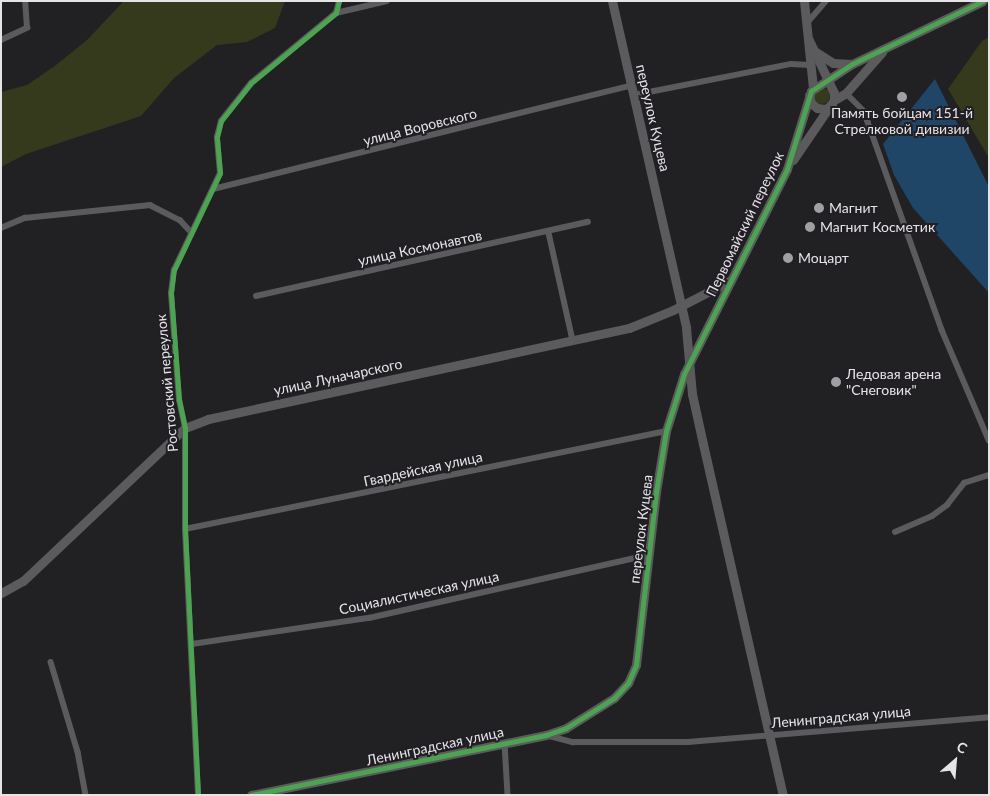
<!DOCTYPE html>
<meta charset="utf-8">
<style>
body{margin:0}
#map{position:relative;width:990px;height:796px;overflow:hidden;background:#212023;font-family:Lato,sans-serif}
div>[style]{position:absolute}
.green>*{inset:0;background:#353a1d}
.round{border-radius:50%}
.water>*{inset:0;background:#1f4567}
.street>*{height:5.5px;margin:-2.75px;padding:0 2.75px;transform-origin:2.75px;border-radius:2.75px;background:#5b5a5c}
.secondary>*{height:9px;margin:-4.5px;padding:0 4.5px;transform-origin:4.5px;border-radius:4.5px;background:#5b5a5c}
.cycleway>*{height:5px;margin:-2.5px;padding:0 2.5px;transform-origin:2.5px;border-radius:2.5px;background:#4ca352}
.dots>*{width:14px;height:14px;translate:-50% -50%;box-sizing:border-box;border:2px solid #211f24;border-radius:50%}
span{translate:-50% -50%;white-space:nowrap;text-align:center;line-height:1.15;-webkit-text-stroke:4px #211f24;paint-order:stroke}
.poi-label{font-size:14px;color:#e5e4e7}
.left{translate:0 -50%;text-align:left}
.street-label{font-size:14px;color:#e5e4e7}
.frame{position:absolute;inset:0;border:2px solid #e5e4e7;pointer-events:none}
.north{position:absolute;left:930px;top:736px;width:50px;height:50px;-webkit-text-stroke:4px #211f24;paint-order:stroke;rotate:27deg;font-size:14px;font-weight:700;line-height:20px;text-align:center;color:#e5e4e7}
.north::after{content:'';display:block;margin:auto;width:18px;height:22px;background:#e5e4e7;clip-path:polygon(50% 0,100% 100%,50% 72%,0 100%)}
</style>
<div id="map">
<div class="green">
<i style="clip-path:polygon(124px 1px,285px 1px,275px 28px,247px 42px,217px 45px,174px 78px,141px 116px,26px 154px,1px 167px,1px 92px,27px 85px,56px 65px,87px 40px)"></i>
<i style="clip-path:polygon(989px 37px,989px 158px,948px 89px,982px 41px)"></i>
<i class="round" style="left:814px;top:88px;width:16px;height:16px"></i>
</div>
<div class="water">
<i style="clip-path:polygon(935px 79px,989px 187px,989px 293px,913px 208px,894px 175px,883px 144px)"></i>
</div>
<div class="street">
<i style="left:336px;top:13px;width:52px;rotate:-13.2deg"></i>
<i style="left:807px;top:23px;width:29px;rotate:-49deg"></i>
<i style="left:1px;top:40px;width:29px;rotate:-25deg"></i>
<i style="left:27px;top:28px;width:27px;rotate:-94deg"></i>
<i style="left:846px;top:93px;width:24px;rotate:45deg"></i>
<i style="left:863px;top:110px;width:13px;rotate:67deg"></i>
<i style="left:868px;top:122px;width:221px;rotate:70.4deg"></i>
<i style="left:942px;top:330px;width:120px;rotate:66.9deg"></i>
<i style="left:634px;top:95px;width:160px;rotate:-11.2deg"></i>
<i style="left:791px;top:64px;width:19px;rotate:3deg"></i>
<i style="left:213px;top:189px;width:432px;rotate:-13.9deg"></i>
<i style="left:1px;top:228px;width:26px;rotate:-23deg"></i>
<i style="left:25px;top:218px;width:126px;rotate:-5.9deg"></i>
<i style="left:150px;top:205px;width:34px;rotate:27deg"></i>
<i style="left:180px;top:220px;width:16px;rotate:47deg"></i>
<i style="left:549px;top:233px;width:110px;rotate:77.4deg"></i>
<i style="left:256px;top:296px;width:340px;rotate:-12.6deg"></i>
<i style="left:185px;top:529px;width:491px;rotate:-11.5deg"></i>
<i style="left:895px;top:532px;width:40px;rotate:-23.4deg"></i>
<i style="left:932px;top:516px;width:19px;rotate:-36deg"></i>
<i style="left:947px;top:505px;width:28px;rotate:-52deg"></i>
<i style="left:964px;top:483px;width:26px;rotate:-18deg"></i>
<i style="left:192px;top:644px;width:179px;rotate:-8.4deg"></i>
<i style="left:369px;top:618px;width:287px;rotate:-12.7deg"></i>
<i style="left:51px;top:662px;width:94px;rotate:73.3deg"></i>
<i style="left:78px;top:752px;width:44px;rotate:79.5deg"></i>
<i style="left:546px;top:735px;width:28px;rotate:15deg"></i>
<i style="left:573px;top:742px;width:115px"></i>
<i style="left:688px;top:742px;width:302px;rotate:-4.7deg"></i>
<i style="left:505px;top:743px;width:52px;rotate:86.7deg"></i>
<i style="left:198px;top:795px;width:266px;rotate:-92.8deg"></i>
<i style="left:185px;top:529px;width:101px;rotate:-90deg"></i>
<i style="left:185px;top:428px;width:29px;rotate:-102deg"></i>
<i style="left:179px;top:400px;width:107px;rotate:-94.3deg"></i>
<i style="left:171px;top:293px;width:23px;rotate:-83deg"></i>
<i style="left:174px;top:270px;width:107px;rotate:-64.6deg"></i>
<i style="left:220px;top:173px;width:36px;rotate:-95deg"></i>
<i style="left:217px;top:137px;width:16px;rotate:-76deg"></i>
<i style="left:221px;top:121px;width:48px;rotate:-51.7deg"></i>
<i style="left:251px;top:83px;width:110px;rotate:-39.5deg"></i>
<i style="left:336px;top:13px;width:12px;rotate:-76deg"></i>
</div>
<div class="secondary">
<i style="left:612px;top:1px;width:335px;rotate:77.2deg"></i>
<i style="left:686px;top:328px;width:66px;rotate:84.8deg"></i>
<i style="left:692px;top:394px;width:51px;rotate:77.6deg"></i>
<i style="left:703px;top:444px;width:360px;rotate:77.2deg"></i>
<i style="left:804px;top:1px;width:87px;rotate:84.1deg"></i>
<i style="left:816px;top:52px;width:20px;rotate:33deg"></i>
<i style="left:833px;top:63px;width:19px;rotate:3deg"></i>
<i style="left:809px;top:95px;width:8px;rotate:76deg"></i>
<i style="left:811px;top:103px;width:8px;rotate:40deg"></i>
<i style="left:817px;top:108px;width:9px;rotate:6deg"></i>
<i style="left:826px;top:109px;width:8px;rotate:-40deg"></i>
<i style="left:834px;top:100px;width:14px;rotate:-30deg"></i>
<i style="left:846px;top:93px;width:55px;rotate:-48.7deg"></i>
<i style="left:793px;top:160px;width:73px;rotate:-55.7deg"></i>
<i style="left:834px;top:100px;width:7px;rotate:-90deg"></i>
<i style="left:834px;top:93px;width:59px;rotate:-115.3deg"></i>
<i style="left:1px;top:593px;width:25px;rotate:-29deg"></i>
<i style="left:23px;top:581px;width:223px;rotate:-43.4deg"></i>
<i style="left:185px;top:428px;width:25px;rotate:-21deg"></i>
<i style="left:208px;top:419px;width:431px;rotate:-12.2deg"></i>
<i style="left:629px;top:328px;width:48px;rotate:-22.2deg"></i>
<i style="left:673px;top:310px;width:65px;rotate:-27.3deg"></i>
<i style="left:251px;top:795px;width:301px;rotate:-11.5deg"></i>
<i style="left:546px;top:735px;width:21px;rotate:-19deg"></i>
<i style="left:566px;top:728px;width:57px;rotate:-32deg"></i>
<i style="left:614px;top:698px;width:21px;rotate:-47deg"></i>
<i style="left:628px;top:683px;width:20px;rotate:-66deg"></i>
<i style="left:636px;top:665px;width:174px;rotate:-83.4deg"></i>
<i style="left:656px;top:492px;width:62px;rotate:-80.7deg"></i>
<i style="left:666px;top:431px;width:60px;rotate:-72.5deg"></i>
<i style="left:684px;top:374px;width:229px;rotate:-63.3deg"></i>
<i style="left:787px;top:169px;width:82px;rotate:-72.9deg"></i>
<i style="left:811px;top:91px;width:49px;rotate:-33.4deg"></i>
<i style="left:852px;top:64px;width:145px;rotate:-25.7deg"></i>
</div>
<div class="cycleway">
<i style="left:198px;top:795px;width:266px;rotate:-92.8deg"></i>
<i style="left:185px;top:529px;width:101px;rotate:-90deg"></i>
<i style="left:185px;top:428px;width:29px;rotate:-102deg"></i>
<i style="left:179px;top:400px;width:107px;rotate:-94.3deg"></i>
<i style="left:171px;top:293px;width:23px;rotate:-83deg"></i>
<i style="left:174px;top:270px;width:107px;rotate:-64.6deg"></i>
<i style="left:220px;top:173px;width:36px;rotate:-95deg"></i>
<i style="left:217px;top:137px;width:16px;rotate:-76deg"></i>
<i style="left:221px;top:121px;width:48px;rotate:-51.7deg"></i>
<i style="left:251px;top:83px;width:110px;rotate:-39.5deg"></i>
<i style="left:336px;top:13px;width:12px;rotate:-76deg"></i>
<i style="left:251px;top:795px;width:301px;rotate:-11.5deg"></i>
<i style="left:546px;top:735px;width:21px;rotate:-19deg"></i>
<i style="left:566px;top:728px;width:57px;rotate:-32deg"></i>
<i style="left:614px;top:698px;width:21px;rotate:-47deg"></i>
<i style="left:628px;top:683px;width:20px;rotate:-66deg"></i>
<i style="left:636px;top:665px;width:174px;rotate:-83.4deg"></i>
<i style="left:656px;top:492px;width:62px;rotate:-80.7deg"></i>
<i style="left:666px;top:431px;width:60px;rotate:-72.5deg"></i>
<i style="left:684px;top:374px;width:229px;rotate:-63.3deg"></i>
<i style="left:787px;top:169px;width:82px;rotate:-72.9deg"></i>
<i style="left:811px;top:91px;width:49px;rotate:-33.4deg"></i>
<i style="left:852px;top:64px;width:145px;rotate:-25.7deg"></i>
</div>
<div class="dots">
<i style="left:902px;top:97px;background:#a09fa2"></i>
<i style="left:819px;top:208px;background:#a09fa2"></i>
<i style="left:810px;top:227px;background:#a09fa2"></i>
<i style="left:788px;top:258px;background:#a09fa2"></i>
<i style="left:836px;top:382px;background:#a09fa2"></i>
</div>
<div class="poi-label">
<span style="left:902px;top:121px">Память бойцам 151-й<br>Стрелковой дивизии</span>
<span class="left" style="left:829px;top:208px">Магнит</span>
<span class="left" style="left:820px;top:227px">Магнит Косметик</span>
<span class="left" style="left:798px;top:258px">Моцарт</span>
<span class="left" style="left:846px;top:382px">Ледовая арена<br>"Снеговик"</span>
</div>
<div class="street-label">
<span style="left:653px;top:118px;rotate:77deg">переулок Куцева</span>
<span style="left:420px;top:127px;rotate:-14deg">улица Воровского</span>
<span style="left:745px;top:224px;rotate:-64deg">Первомайский переулок</span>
<span style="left:420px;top:248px;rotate:-12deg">улица Космонавтов</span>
<span style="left:338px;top:377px;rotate:-12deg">улица Луначарского</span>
<span style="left:167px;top:383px;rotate:-95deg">Ростовский переулок</span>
<span style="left:423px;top:469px;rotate:-12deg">Гвардейская улица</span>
<span style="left:641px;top:529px;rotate:-83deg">переулок Куцева</span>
<span style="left:419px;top:593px;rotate:-12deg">Социалистическая улица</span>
<span style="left:841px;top:717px;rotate:-5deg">Ленинградская улица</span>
<span style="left:435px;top:746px;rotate:-12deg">Ленинградская улица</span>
</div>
<div class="frame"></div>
<div class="north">С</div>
</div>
